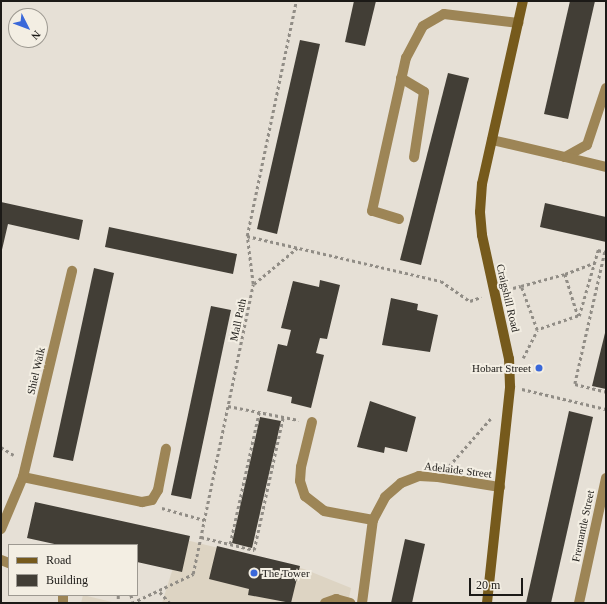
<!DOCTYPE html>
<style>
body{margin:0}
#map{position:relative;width:607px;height:604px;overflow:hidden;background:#e6e0d6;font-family:Georgia,serif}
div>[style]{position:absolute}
.built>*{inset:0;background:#ddd4c3}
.building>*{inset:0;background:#423e36}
.path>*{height:2.5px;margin-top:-1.25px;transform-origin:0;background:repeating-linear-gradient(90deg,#918d86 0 3px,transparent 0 6px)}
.lane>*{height:10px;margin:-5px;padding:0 5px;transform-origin:5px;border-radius:5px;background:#9d8556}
.street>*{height:10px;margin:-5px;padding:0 5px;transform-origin:5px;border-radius:5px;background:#9d8556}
.secondary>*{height:10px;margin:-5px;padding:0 5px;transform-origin:5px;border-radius:5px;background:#765a1c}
.dots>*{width:11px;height:11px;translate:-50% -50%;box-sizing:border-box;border:2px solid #f3eee3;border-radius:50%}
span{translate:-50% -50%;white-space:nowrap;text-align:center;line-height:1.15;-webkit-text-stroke:4px #f3eee3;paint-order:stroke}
.street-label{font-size:11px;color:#1c1a17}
.poi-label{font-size:11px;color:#1c1a17}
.right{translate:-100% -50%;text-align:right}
.left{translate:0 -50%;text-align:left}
.frame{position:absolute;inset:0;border:2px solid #1c1a17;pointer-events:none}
.legend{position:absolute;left:8px;top:544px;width:130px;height:52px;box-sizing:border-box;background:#f3eee3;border:1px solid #9d9991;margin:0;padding:5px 7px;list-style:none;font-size:12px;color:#1c1a17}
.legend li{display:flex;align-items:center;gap:8px;height:20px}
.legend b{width:20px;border:1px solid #9d9991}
.north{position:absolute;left:8px;top:8px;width:40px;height:40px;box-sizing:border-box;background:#f3eee3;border:1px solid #9d9991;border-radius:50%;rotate:132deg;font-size:11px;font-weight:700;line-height:16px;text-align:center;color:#1c1a17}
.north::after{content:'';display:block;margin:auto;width:14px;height:18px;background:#3a68d9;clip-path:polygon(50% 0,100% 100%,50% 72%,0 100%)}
.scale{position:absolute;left:469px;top:578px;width:54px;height:18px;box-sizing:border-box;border:2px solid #1c1a17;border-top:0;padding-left:5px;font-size:12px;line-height:14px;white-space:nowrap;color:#1c1a17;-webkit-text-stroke:3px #f3eee3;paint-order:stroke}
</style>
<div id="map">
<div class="built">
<i style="clip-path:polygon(182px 539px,304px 569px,351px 588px,348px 603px,162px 603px)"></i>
<i style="clip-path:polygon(83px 595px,116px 603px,81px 603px)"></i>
</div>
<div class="building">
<i style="clip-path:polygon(354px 1px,376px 1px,365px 46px,345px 42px)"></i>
<i style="clip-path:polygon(570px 1px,595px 1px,568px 119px,544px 114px)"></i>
<i style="clip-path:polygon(300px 40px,320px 44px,277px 234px,257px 229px)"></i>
<i style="clip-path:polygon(448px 73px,469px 78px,421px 265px,400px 260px)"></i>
<i style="clip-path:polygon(1px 202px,83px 220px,79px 240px,8px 224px,1px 254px)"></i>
<i style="clip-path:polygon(545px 203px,606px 217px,606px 242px,540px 227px)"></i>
<i style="clip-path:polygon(109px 227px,237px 254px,233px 274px,105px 247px)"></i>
<i style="clip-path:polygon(94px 268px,114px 273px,73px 461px,53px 457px)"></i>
<i style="clip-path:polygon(320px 280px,340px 285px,327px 339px,320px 338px,316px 353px,324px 355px,311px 408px,291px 403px,292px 397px,267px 391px,278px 344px,287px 346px,291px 330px,281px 328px,293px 281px,319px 287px)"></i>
<i style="clip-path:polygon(391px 298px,418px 304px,417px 310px,438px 315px,430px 352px,382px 345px)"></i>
<i style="clip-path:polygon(211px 306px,231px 310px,191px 499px,171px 495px)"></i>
<i style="clip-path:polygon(606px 329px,606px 389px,592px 386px)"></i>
<i style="clip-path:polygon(370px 401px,416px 417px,407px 452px,385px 447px,384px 453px,357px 447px)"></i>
<i style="clip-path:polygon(569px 411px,593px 417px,551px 603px,526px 603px)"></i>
<i style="clip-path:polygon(260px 417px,281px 421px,252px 548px,232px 543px)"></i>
<i style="clip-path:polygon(35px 502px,190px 536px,182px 572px,137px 562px,137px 545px,59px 545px,27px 538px)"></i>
<i style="clip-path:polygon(405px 539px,425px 544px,412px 603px,391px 603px)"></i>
<i style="clip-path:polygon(217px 546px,300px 566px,291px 603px,248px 595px,249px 589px,209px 579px)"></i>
</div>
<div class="path">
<i style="left:247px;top:236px;width:199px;rotate:13.1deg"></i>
<i style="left:441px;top:281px;width:35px;rotate:35deg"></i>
<i style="left:470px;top:301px;width:12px;rotate:-20deg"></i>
<i style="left:605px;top:252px;width:135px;rotate:102.8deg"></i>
<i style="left:575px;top:384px;width:32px;rotate:14deg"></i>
<i style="left:565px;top:274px;width:31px;rotate:-21deg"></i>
<i style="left:254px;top:284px;width:56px;rotate:-39.9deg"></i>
<i style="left:513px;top:288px;width:8px;rotate:-14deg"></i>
<i style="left:521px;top:286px;width:46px;rotate:-15.3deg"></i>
<i style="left:565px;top:274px;width:44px;rotate:72.8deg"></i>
<i style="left:578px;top:316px;width:43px;rotate:161.1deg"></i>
<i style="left:537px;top:330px;width:47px;rotate:-110deg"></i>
<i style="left:579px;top:316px;width:69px;rotate:-73.9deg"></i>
<i style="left:598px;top:250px;width:8px;rotate:14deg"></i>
<i style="left:523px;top:358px;width:31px;rotate:-63deg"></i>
<i style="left:522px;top:389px;width:86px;rotate:13.4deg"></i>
<i style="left:228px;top:406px;width:72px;rotate:11.2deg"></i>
<i style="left:1px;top:447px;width:15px;rotate:32deg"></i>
<i style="left:449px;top:466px;width:65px;rotate:-48.7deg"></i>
<i style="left:162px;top:508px;width:44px;rotate:15.9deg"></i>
<i style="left:201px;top:537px;width:55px;rotate:13.8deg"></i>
<i style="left:254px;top:550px;width:136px;rotate:-77.7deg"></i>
<i style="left:230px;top:544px;width:135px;rotate:-77.6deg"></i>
<i style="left:160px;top:592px;width:15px;rotate:48deg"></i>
<i style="left:131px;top:595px;width:6px;rotate:72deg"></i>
<i style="left:118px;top:599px;width:4px;rotate:-90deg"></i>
<i style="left:132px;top:603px;width:68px;rotate:-25.4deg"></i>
<i style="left:193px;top:574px;width:296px;rotate:-78.3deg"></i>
<i style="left:253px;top:284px;width:48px;rotate:-97.1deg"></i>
<i style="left:247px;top:236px;width:240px;rotate:-78.2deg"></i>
<i style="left:242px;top:603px;width:2px"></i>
</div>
<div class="lane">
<i style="left:401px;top:78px;width:27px;rotate:31deg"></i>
<i style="left:424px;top:92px;width:66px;rotate:98.7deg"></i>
<i style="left:325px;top:603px;width:12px;rotate:-20deg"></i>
<i style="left:336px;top:599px;width:15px;rotate:16deg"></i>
</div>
<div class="street">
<i style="left:492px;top:140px;width:75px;rotate:13.1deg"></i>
<i style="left:565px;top:157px;width:25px;rotate:-29deg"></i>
<i style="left:587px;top:145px;width:60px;rotate:-71.6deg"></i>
<i style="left:565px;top:157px;width:42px;rotate:13.7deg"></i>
<i style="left:399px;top:219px;width:28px;rotate:-163deg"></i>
<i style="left:372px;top:211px;width:157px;rotate:-77.5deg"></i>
<i style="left:406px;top:58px;width:36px;rotate:-62deg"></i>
<i style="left:423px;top:26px;width:24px;rotate:-30deg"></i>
<i style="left:444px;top:14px;width:75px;rotate:6.9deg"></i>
<i style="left:312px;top:422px;width:46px;rotate:103.7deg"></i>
<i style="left:301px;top:467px;width:14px;rotate:94deg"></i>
<i style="left:300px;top:481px;width:16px;rotate:72deg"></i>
<i style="left:305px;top:496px;width:24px;rotate:38deg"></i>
<i style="left:324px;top:511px;width:50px;rotate:10.4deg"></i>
<i style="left:23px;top:477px;width:122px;rotate:11.9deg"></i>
<i style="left:142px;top:502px;width:10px;rotate:-11deg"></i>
<i style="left:152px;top:500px;width:12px;rotate:-59deg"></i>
<i style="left:158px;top:490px;width:42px;rotate:-79deg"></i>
<i style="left:1px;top:529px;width:56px;rotate:-67.1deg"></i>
<i style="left:23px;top:477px;width:212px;rotate:-76.6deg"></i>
<i style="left:1px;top:560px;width:9px;rotate:21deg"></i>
<i style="left:63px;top:603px;width:8px;rotate:-90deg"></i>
<i style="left:362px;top:603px;width:84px;rotate:-82.5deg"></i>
<i style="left:373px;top:520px;width:26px;rotate:-62deg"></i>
<i style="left:385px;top:497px;width:21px;rotate:-41deg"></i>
<i style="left:401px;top:483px;width:19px;rotate:-21deg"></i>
<i style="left:419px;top:476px;width:19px;rotate:3deg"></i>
<i style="left:438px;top:477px;width:63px;rotate:9.2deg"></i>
<i style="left:579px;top:603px;width:128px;rotate:-77.8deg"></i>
</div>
<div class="secondary">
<i style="left:487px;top:603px;width:218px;rotate:-83.9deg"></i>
<i style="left:510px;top:386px;width:27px;rotate:-92deg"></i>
<i style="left:509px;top:359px;width:127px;rotate:-102.3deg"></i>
<i style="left:482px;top:235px;width:23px;rotate:-95deg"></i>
<i style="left:480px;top:212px;width:28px;rotate:-86deg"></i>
<i style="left:482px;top:184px;width:188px;rotate:-77.4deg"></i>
</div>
<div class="dots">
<i style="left:539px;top:368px;background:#3a68d9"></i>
<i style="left:254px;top:573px;background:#3a68d9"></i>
</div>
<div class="street-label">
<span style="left:508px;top:298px;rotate:77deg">Craigshill Road</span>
<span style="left:238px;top:320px;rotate:-78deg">Mall Path</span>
<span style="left:36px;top:371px;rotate:-77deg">Shiel Walk</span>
<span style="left:458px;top:470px;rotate:7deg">Adelaide Street</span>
<span style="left:583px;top:526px;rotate:-78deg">Fremantle Street</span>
</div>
<div class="poi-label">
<span class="right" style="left:531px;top:368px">Hobart Street</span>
<span class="left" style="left:262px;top:573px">The Tower</span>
</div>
<div class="frame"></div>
<ul class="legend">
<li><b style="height:5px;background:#765a1c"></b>Road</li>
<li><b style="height:11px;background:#423e36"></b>Building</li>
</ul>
<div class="north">N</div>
<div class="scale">20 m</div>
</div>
